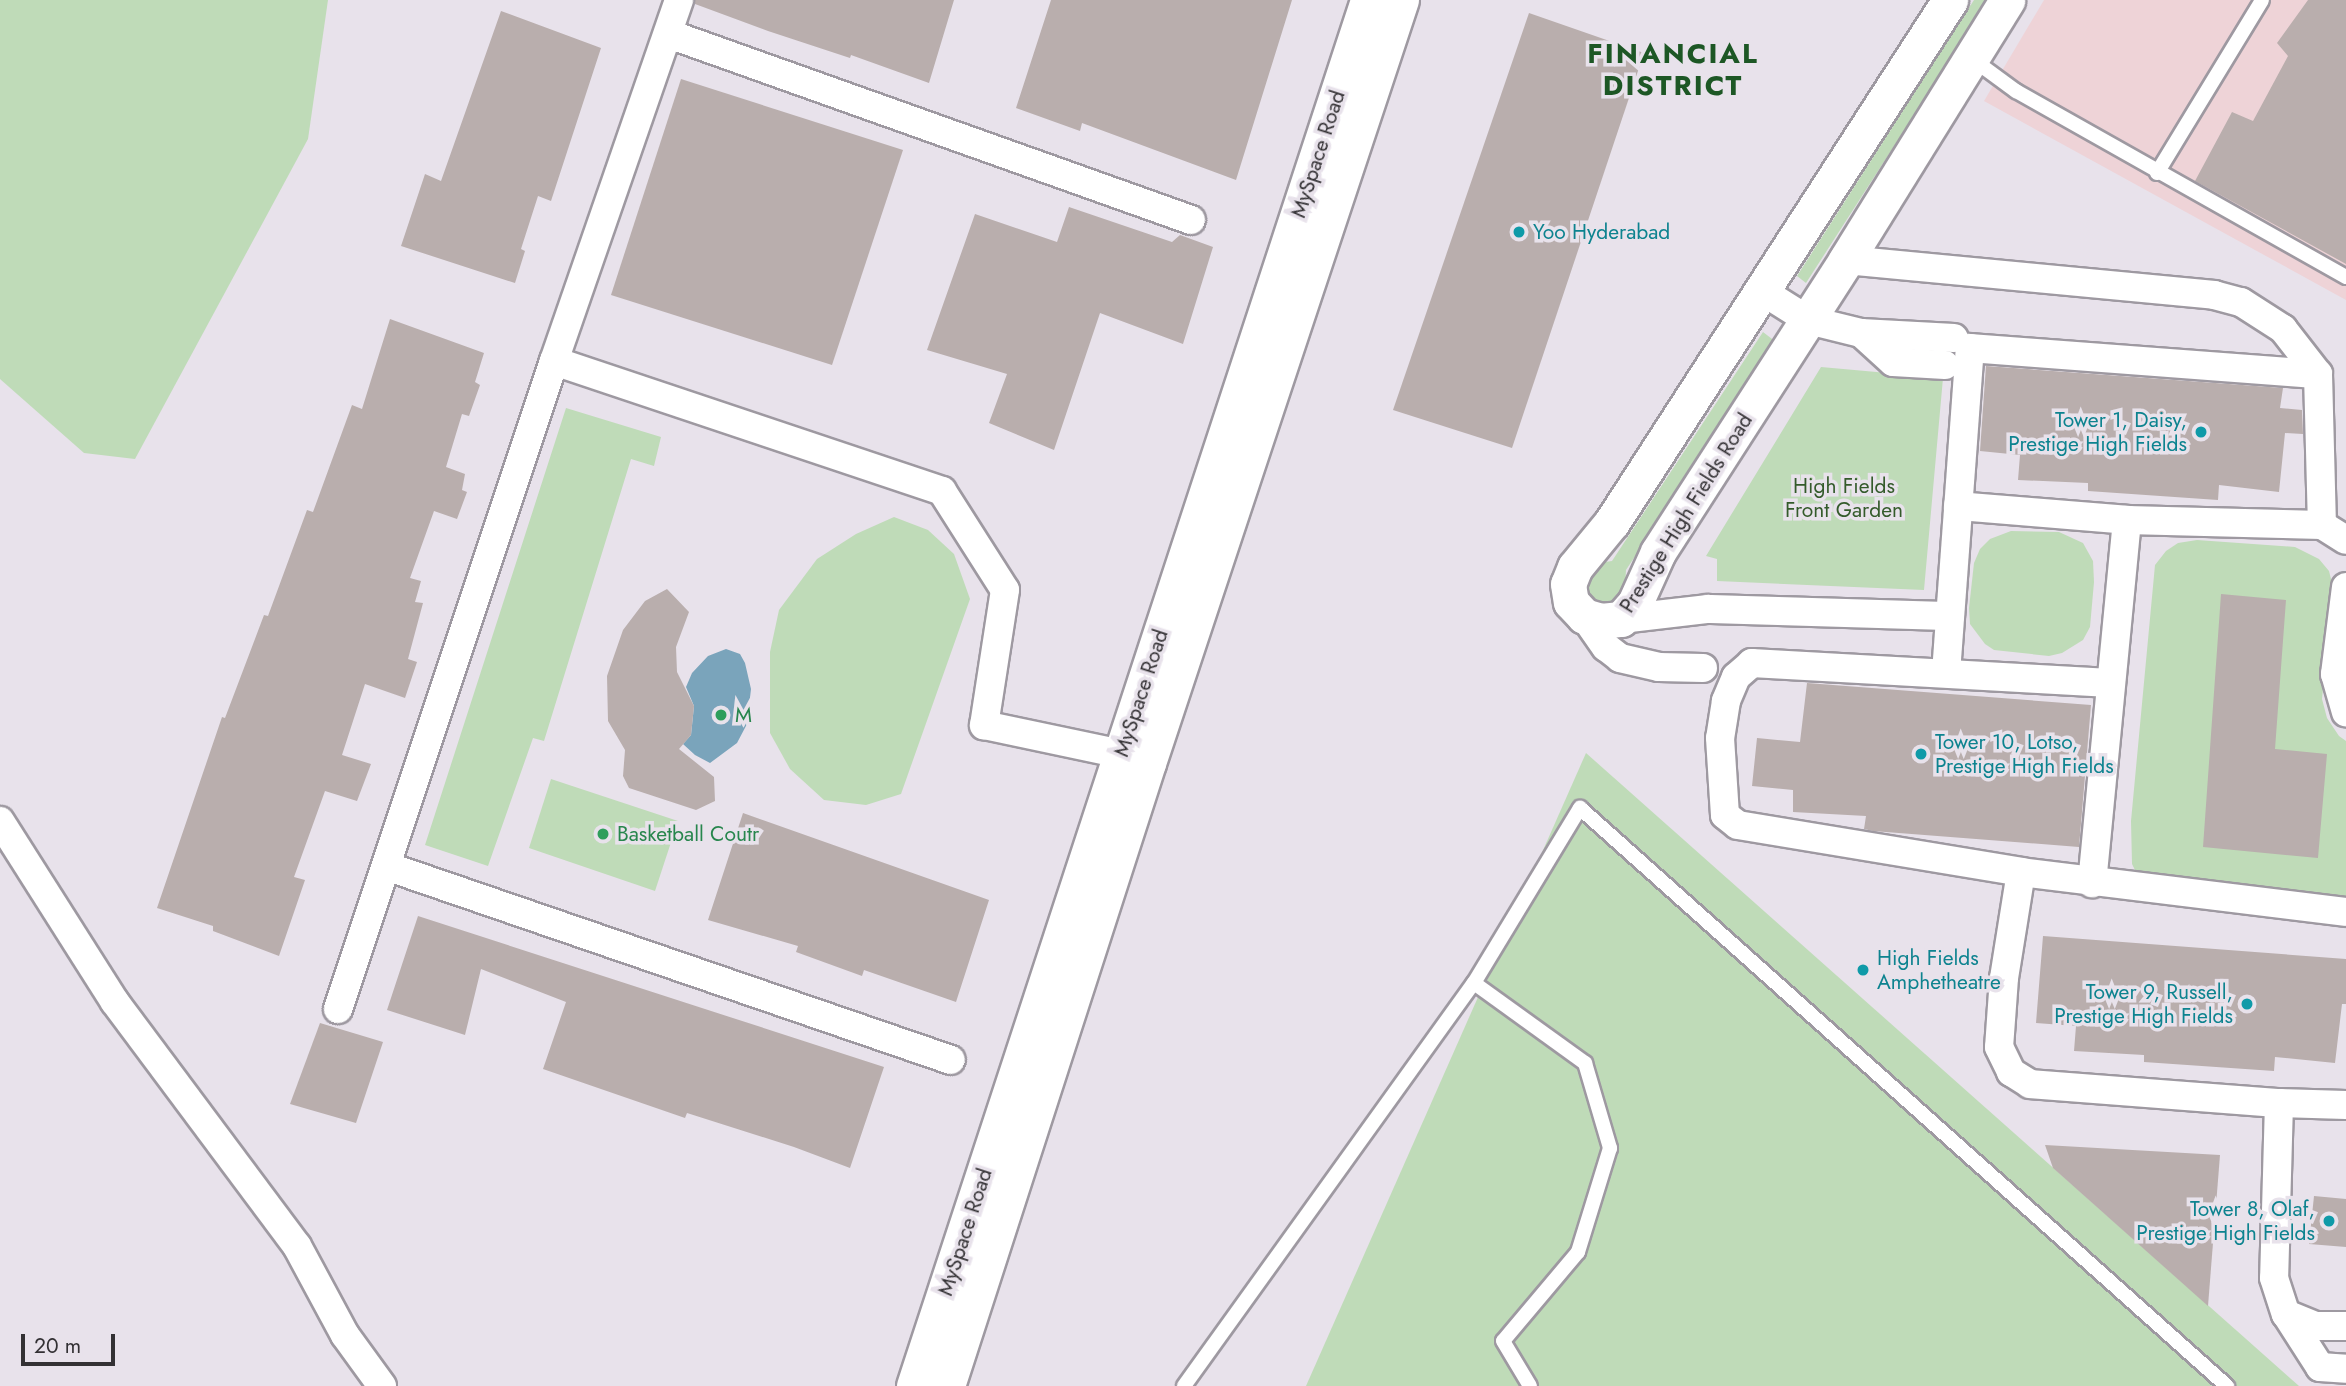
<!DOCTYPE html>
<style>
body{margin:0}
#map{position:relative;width:2346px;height:1386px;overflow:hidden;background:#e8e2eb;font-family:Jost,sans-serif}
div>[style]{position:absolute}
.commercial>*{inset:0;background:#eed3d7}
.green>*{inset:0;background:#bfdbb8}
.water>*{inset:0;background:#7aa4bb}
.building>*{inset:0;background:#b9aead}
.roads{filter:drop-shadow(2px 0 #9e99a1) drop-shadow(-2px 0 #9e99a1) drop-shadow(0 2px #9e99a1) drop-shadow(0 -2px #9e99a1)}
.service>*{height:14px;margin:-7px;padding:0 7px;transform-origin:7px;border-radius:7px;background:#fff}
.minor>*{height:28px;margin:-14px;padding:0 14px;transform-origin:14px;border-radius:14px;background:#fff}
.tertiary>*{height:35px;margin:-17.5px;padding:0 17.5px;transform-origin:17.5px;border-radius:17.5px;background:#fff}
.dots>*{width:19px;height:19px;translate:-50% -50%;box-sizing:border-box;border:4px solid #e8e2eb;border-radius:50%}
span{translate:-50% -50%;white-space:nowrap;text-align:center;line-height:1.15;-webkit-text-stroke:7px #e8e2eb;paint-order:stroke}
.street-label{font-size:21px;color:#333134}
.culture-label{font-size:21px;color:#0d838f}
.left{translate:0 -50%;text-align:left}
.right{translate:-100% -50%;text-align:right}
.park-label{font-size:21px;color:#345b2b}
.leisure-label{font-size:21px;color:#27864d}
.district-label{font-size:28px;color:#1d5725;font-weight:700;letter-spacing:2px}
.scale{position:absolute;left:21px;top:1334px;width:94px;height:32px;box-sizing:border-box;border:4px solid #333134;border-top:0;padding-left:9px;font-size:21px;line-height:24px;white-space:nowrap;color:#333134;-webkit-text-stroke:5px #e8e2eb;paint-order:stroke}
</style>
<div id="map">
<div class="commercial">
<i style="clip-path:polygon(2044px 0,2346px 0,2346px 300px,1984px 101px)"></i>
</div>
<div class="green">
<i style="clip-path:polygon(0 0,328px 0,308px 139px,135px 459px,84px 453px,0 379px)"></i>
<i style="clip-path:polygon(1974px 0,1988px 0,1806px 283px,1797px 276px)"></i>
<i style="clip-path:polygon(1763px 332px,1776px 342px,1626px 570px,1625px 588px,1616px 601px,1600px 602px,1588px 595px,1587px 573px,1598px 563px,1612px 561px)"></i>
<i style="clip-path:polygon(1821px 367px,1943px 378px,1924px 590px,1717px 581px,1717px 559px,1706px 556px)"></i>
<i style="clip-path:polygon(566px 408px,661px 437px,654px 466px,631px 459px,544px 741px,533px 738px,488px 866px,425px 845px)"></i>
<i style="clip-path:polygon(894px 517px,928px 530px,954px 554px,970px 599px,901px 794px,866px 805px,824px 800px,790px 769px,770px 733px,770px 652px,779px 610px,817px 559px,856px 534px)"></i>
<i style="clip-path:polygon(2011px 531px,2059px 532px,2083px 543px,2093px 561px,2094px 582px,2090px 627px,2083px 640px,2062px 653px,2049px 656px,1994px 650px,1985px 644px,1970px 624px,1969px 608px,1974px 563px,1980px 549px,1990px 539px)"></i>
<i style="clip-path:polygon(2197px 540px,2295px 547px,2319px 559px,2329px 571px,2333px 587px,2322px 699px,2327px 718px,2339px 736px,2346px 741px,2346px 906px,2138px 876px,2132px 864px,2131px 821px,2155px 565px,2166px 551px,2178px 543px)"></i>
<i style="clip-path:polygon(1586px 753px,2299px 1386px,1306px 1386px)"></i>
<i style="clip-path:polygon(551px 779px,678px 821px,655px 891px,529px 848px)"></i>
</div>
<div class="water">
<i style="clip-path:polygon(726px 649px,740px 654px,745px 663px,751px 689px,747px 724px,737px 743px,710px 763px,695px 755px,683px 744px,691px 735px,694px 706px,686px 687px,692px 673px,708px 656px)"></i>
</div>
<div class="building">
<i style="clip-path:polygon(695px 0,954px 0,929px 83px,851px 55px,850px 58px,768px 31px,695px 4px)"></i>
<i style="clip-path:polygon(1051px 0,1292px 0,1236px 180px,1082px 123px,1080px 131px,1016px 108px)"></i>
<i style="clip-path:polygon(2308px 0,2346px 0,2346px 264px,2195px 181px,2232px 112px,2253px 121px,2288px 56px,2277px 43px)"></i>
<i style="clip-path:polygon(501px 11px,601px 48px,551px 201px,538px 196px,521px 249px,525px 251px,515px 283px,401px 246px,425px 174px,441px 181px)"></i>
<i style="clip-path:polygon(1529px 13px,1644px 53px,1512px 448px,1393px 410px)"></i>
<i style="clip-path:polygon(681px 79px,903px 150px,832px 365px,611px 295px)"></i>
<i style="clip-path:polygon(1069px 207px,1172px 242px,1180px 235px,1213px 247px,1183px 344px,1100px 313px,1054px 450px,989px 423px,1007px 374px,927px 350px,975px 214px,1057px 242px)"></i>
<i style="clip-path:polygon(390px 319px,484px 353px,475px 382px,480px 385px,469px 416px,462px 414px,446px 467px,465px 474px,462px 490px,467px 492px,457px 519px,434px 511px,410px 578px,421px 581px,415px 602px,423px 603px,408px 659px,417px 662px,405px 698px,365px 684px,342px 755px,371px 764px,357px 801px,325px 791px,294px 877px,305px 880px,279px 956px,213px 931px,213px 926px,157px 908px,222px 717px,225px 718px,264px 615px,268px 616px,307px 510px,313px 512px,352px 405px,362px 409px)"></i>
<i style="clip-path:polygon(1986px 366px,2283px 388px,2280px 408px,2302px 410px,2303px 434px,2285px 433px,2279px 492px,2219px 485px,2218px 500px,2088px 491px,2088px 483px,2018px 480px,2020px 455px,1980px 451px)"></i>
<i style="clip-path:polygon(667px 589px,689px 612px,676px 647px,677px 672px,694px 706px,691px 735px,679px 749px,714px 777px,715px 801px,696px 810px,629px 788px,623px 776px,625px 750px,608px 721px,607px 676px,623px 630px,645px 601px)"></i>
<i style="clip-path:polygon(2221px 594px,2286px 600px,2275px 749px,2327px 754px,2318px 858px,2203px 847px)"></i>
<i style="clip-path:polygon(1807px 683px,2091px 705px,2079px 847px,1873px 831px,1864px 829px,1866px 816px,1793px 812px,1793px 790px,1752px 786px,1757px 738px,1800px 742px)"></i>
<i style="clip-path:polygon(743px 813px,989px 900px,956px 1002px,864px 970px,862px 976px,796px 952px,798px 946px,708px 920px)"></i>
<i style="clip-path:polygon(418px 916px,884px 1067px,850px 1168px,794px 1147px,687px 1113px,685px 1118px,543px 1069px,566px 1002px,481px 969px,465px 1035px,387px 1010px)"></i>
<i style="clip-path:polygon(2043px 936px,2346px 959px,2346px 1004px,2342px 1004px,2335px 1063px,2275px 1057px,2274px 1071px,2144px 1062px,2144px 1055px,2074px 1051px,2076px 1026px,2036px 1023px)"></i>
<i style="clip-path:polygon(320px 1023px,383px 1042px,356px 1123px,290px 1104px)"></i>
<i style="clip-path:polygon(2045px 1145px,2220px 1155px,2208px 1306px,2053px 1168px)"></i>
<i style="clip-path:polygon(2314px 1196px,2346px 1199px,2346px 1247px,2309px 1244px)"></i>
</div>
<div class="roads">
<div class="service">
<i style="left:1971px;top:58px;width:56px;rotate:36.3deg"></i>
<i style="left:2016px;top:91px;width:379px;rotate:29.4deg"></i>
<i style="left:2157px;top:173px;width:202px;rotate:-58.7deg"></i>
<i style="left:1474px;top:983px;width:137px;rotate:35.8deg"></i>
<i style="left:1585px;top:1063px;width:89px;rotate:73.6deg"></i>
<i style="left:1610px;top:1148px;width:109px;rotate:107.1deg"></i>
<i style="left:1578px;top:1252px;width:116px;rotate:130.1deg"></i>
<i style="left:1503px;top:1341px;width:52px;rotate:59deg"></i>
<i style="left:1184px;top:1386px;width:496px;rotate:-54.3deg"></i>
<i style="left:1474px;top:983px;width:205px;rotate:-58.8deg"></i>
<i style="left:1580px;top:808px;width:868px;rotate:41.78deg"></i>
</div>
<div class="minor">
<i style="left:669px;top:34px;width:554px;rotate:19.61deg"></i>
<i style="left:1846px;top:260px;width:370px;rotate:5.4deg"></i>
<i style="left:2214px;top:295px;width:28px;rotate:15deg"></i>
<i style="left:2241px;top:302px;width:50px;rotate:32.7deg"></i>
<i style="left:2283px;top:329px;width:57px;rotate:52.1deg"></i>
<i style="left:2318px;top:374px;width:151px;rotate:88.5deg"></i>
<i style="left:2322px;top:525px;width:195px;rotate:-178.5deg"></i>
<i style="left:2127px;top:520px;width:365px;rotate:95.5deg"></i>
<i style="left:1762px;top:291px;width:54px;rotate:32.2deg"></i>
<i style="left:1808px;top:320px;width:55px;rotate:13.8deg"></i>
<i style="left:1861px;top:333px;width:93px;rotate:3.1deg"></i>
<i style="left:1861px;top:333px;width:43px;rotate:42.2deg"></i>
<i style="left:1893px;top:362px;width:52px;rotate:3.3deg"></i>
<i style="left:554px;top:361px;width:409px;rotate:18.5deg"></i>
<i style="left:942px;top:491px;width:117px;rotate:57.5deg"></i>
<i style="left:1005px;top:590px;width:137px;rotate:98.8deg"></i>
<i style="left:984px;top:725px;width:141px;rotate:11.9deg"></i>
<i style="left:1958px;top:506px;width:170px;rotate:4.7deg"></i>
<i style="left:2322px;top:525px;width:28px;rotate:32deg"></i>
<i style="left:2346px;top:587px;width:88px;rotate:97.2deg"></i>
<i style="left:2335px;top:674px;width:40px;rotate:74deg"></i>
<i style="left:1584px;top:616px;width:38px;rotate:55deg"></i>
<i style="left:1606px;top:647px;width:18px;rotate:38deg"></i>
<i style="left:1620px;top:658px;width:40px;rotate:13deg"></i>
<i style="left:1659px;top:667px;width:44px;rotate:1.3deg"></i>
<i style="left:1621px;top:619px;width:88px;rotate:-6.6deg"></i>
<i style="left:1708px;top:609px;width:241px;rotate:1.7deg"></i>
<i style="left:1946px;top:673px;width:326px;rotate:-85.8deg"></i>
<i style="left:1970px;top:348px;width:349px;rotate:4.3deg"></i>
<i style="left:2110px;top:683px;width:359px;rotate:-176.8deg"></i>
<i style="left:1752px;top:663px;width:21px;rotate:139deg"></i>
<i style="left:1736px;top:677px;width:26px;rotate:113deg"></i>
<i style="left:1726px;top:701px;width:37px;rotate:99deg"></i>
<i style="left:1720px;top:738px;width:77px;rotate:86.3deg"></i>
<i style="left:1725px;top:815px;width:16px;rotate:38deg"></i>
<i style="left:1738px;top:825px;width:287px;rotate:9.4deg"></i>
<i style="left:2021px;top:872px;width:327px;rotate:7deg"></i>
<i style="left:0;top:821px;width:214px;rotate:57.6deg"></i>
<i style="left:115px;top:1002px;width:304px;rotate:53.3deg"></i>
<i style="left:297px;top:1246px;width:101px;rotate:61.7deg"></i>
<i style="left:345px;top:1335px;width:63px;rotate:54deg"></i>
<i style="left:386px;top:866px;width:597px;rotate:18.95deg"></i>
<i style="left:2021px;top:872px;width:107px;rotate:99.1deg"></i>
<i style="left:2004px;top:978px;width:69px;rotate:94.1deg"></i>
<i style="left:1999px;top:1047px;width:28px;rotate:64deg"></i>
<i style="left:2011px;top:1072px;width:22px;rotate:32deg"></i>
<i style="left:2030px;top:1084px;width:250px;rotate:4.4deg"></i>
<i style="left:2279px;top:1103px;width:175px;rotate:91.6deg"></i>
<i style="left:2274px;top:1278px;width:38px;rotate:72deg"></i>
<i style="left:2286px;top:1314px;width:31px;rotate:22deg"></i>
<i style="left:2315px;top:1326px;width:31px"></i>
<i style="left:338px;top:1009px;width:683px;rotate:-71.57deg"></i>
<i style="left:554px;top:361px;width:382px;rotate:-70.9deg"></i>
<i style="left:2279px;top:1103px;width:67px;rotate:1.7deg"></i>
<i style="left:2286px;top:1314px;width:63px;rotate:57.3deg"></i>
<i style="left:2320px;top:1367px;width:26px;rotate:4deg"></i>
</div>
<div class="tertiary">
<i style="left:1950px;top:0;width:622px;rotate:122.92deg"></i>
<i style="left:1612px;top:522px;width:58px;rotate:129.4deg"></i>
<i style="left:1575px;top:567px;width:18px;rotate:112deg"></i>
<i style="left:1568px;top:584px;width:18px;rotate:81deg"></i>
<i style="left:1571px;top:602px;width:19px;rotate:47deg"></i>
<i style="left:1584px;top:616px;width:18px;rotate:16deg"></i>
<i style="left:1601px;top:621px;width:20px;rotate:-6deg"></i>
<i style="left:1621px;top:619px;width:21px;rotate:-49deg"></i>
<i style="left:1635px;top:603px;width:56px;rotate:-65.7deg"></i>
<i style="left:1658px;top:552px;width:347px;rotate:-57.2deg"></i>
<i style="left:1846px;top:260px;width:306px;rotate:-58.2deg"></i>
<i style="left:914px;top:1386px;width:1458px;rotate:-71.86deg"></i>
<i style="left:947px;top:1386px;width:655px;rotate:-72.12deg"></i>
<i style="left:1148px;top:763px;width:804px;rotate:-71.66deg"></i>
</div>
</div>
<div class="dots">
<i style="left:1519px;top:232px;background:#0f9aa8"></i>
<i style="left:2201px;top:432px;background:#0f9aa8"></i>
<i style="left:721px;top:715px;background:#2e9e5b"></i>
<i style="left:1921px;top:754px;background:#0f9aa8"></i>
<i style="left:603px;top:834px;background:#2e9e5b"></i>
<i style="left:1863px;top:970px;background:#0f9aa8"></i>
<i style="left:2247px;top:1004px;background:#0f9aa8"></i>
<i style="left:2329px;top:1221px;background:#0f9aa8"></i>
</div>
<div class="street-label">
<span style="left:1318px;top:154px;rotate:-72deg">MySpace Road</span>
<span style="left:1686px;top:513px;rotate:-58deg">Prestige High Fields Road</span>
<span style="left:1141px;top:693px;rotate:-72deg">MySpace Road</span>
<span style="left:965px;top:1232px;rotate:-72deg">MySpace Road</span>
</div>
<div class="culture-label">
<span class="left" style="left:1533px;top:232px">Yoo Hyderabad</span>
<span class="right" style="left:2187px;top:432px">Tower 1, Daisy,<br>Prestige High Fields</span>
<span class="left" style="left:1935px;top:754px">Tower 10, Lotso,<br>Prestige High Fields</span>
<span class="left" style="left:1877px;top:970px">High Fields<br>Amphetheatre</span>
<span class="right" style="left:2233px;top:1004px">Tower 9, Russell,<br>Prestige High Fields</span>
<span class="right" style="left:2315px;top:1221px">Tower 8, Olaf,<br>Prestige High Fields</span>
</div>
<div class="park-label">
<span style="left:1844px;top:498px">High Fields<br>Front Garden</span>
</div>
<div class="leisure-label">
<span class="left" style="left:735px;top:715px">M</span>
<span class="left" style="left:617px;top:834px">Basketball Coutr</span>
</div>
<div class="district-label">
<span style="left:1673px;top:70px">FINANCIAL<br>DISTRICT</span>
</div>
<div class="scale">20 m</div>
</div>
